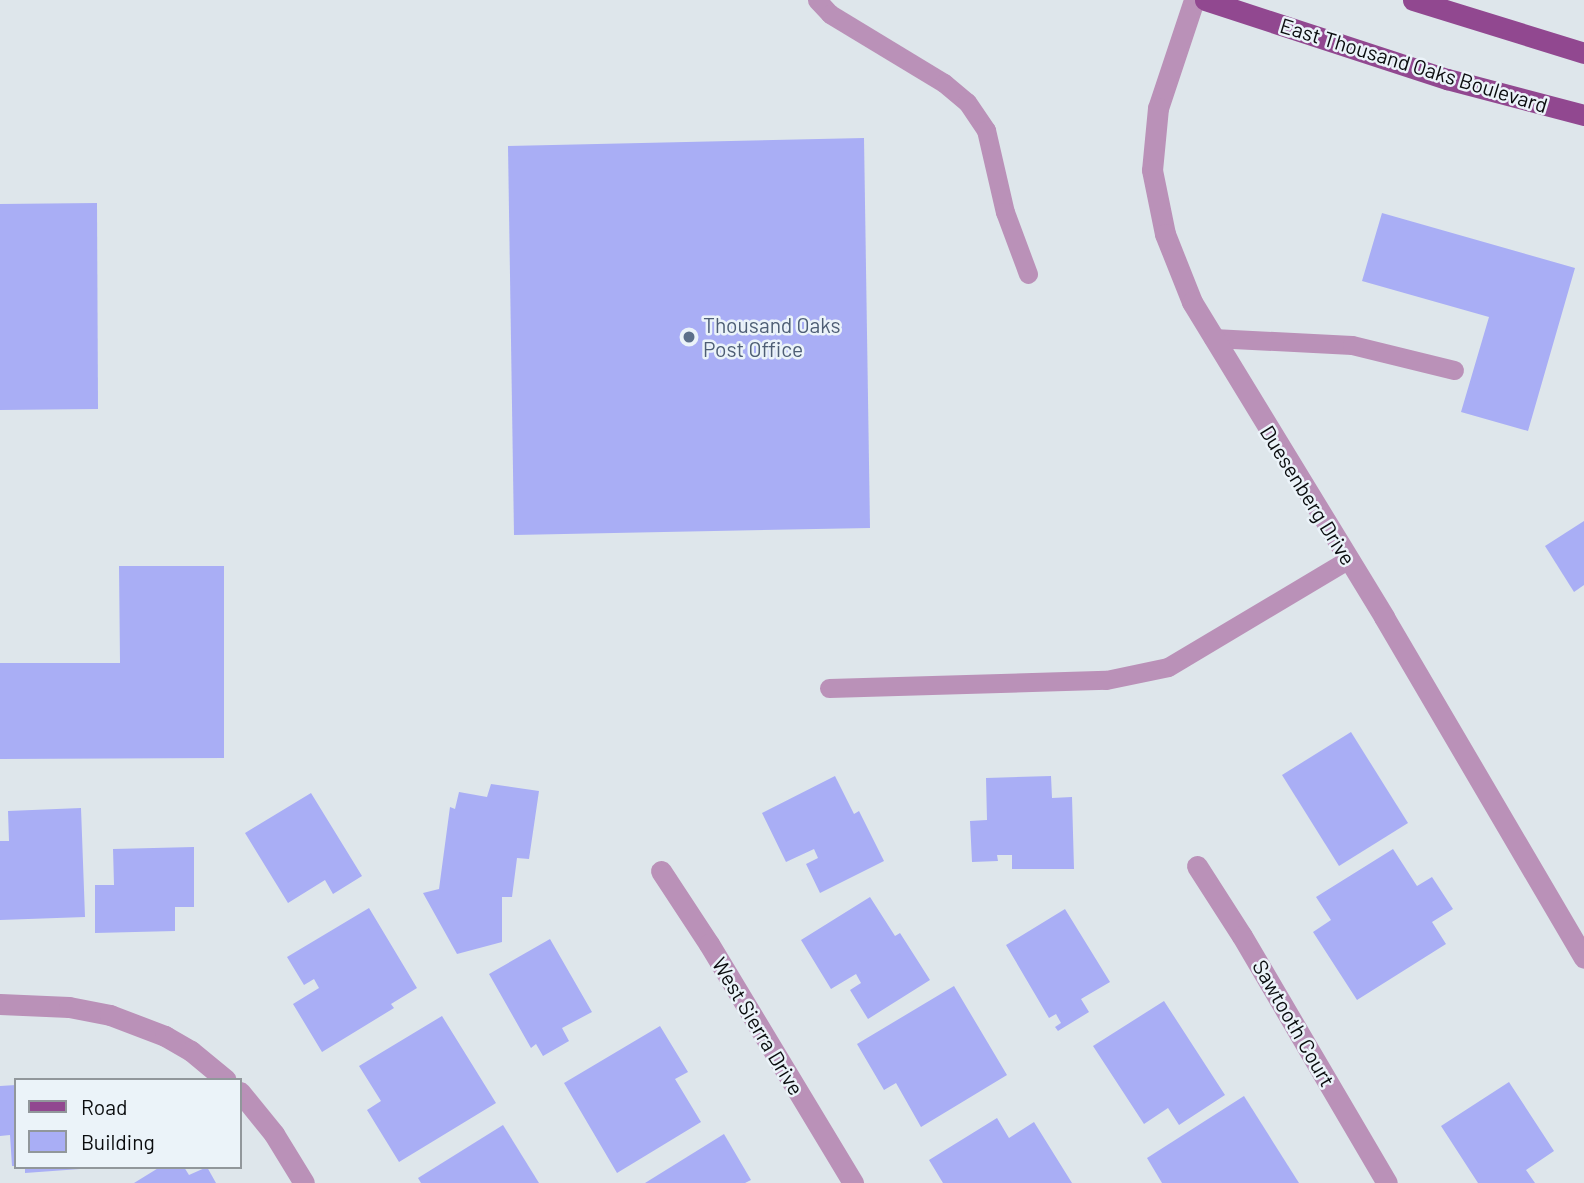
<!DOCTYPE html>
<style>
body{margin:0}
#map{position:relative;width:1584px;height:1183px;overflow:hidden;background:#dee6eb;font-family:Barlow,sans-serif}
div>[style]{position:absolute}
.building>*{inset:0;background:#a9aef5}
.lane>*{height:19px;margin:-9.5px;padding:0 9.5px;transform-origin:9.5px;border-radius:9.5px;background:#ba91b8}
.street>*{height:21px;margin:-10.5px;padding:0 10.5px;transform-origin:10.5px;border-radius:10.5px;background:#ba91b8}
.primary>*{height:21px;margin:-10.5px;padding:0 10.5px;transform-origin:10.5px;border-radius:10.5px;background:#914890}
.dots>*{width:19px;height:19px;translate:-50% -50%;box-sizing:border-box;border:4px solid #ebf3f9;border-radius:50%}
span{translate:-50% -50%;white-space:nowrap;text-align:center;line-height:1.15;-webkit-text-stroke:5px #ebf3f9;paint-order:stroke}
.street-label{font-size:21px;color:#0a0c0e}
.service-label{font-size:21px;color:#4e5e75}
.left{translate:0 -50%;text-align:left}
.legend{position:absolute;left:14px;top:1078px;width:228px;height:91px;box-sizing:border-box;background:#ebf3f9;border:2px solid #91979b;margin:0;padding:9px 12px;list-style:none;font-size:21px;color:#0a0c0e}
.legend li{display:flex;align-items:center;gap:14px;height:35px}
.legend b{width:35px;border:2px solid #91979b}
</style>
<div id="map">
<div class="building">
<i style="clip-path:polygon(864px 138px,870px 528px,514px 535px,508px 146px)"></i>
<i style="clip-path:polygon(97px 203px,98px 409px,0 410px,0 204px)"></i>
<i style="clip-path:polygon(1382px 213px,1575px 268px,1528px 431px,1461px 412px,1489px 317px,1362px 281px)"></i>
<i style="clip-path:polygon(1584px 521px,1584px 585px,1574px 592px,1545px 546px)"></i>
<i style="clip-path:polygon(119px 566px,224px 566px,224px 758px,0 759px,0 663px,120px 663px)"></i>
<i style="clip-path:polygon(1351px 732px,1408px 823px,1339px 866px,1282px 775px)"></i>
<i style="clip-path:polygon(835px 776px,854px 814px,859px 811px,884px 861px,820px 893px,806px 864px,818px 858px,814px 849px,786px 862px,762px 813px)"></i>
<i style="clip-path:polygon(1051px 776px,1052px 798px,1072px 797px,1074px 869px,1012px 869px,1012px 855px,997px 855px,998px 861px,972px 862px,970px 821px,987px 820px,986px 778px)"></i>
<i style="clip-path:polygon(491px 784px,539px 791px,529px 859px,517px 858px,512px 897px,502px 897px,502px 942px,457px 954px,423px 893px,439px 889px,450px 807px,455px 809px,459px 792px,487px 797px)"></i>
<i style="clip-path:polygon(311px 793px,362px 876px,333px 894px,325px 880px,288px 903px,245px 833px)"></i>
<i style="clip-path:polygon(81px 808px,85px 917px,0 920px,0 841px,9px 841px,8px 811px)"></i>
<i style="clip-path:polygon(194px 847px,194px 907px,175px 907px,175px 931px,95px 933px,95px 885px,114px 885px,113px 849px)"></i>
<i style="clip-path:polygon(1393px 849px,1417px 886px,1432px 877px,1453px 909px,1432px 922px,1446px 944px,1357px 1000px,1313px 932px,1331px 920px,1316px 897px)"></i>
<i style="clip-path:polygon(870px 897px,895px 936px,900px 933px,930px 980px,868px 1019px,850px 990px,861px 983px,856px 974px,831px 989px,801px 940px)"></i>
<i style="clip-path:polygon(369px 908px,417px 988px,391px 1004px,394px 1008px,322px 1052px,293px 1004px,319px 988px,314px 979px,304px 985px,287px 957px)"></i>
<i style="clip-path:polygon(1065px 909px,1110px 982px,1081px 999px,1089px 1012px,1058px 1031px,1055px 1027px,1061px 1023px,1056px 1014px,1049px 1018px,1006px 945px)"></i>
<i style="clip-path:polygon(550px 939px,592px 1012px,562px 1028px,569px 1041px,543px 1056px,536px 1044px,531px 1048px,489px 974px)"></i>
<i style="clip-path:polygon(954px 986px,1007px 1075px,921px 1127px,896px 1083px,884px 1090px,857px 1044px)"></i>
<i style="clip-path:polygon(1164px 1001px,1225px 1095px,1179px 1125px,1168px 1108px,1144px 1124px,1093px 1046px)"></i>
<i style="clip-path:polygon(442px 1016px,496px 1103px,399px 1162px,367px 1110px,381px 1101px,359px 1066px)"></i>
<i style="clip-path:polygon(660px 1026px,688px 1072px,675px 1079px,701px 1122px,617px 1173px,564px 1083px)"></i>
<i style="clip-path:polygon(1509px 1082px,1554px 1151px,1526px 1170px,1535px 1183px,1478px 1183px,1441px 1126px)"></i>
<i style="clip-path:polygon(16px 1085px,16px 1166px,12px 1166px,10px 1135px,0 1136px,0 1086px)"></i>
<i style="clip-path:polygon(1244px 1096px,1299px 1183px,1162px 1183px,1147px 1158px)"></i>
<i style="clip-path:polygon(997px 1118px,1009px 1138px,1034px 1122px,1072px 1183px,943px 1183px,929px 1160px)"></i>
<i style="clip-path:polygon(503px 1125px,539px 1183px,421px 1183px,418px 1178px)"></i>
<i style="clip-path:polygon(724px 1134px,751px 1180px,745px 1183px,645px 1183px)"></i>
<i style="clip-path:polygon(25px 1167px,80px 1167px,80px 1169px,25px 1173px)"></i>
<i style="clip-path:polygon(160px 1167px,184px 1167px,189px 1175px,207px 1167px,216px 1183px,134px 1183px)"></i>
</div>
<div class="lane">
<i style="left:817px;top:0;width:19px;rotate:47deg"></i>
<i style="left:830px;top:14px;width:133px;rotate:31.2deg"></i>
<i style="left:944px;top:83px;width:30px;rotate:40deg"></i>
<i style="left:967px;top:102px;width:34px;rotate:56deg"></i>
<i style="left:986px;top:130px;width:84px;rotate:77deg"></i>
<i style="left:1005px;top:212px;width:66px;rotate:69.6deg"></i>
<i style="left:1213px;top:338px;width:139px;rotate:2.9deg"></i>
<i style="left:1352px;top:345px;width:105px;rotate:13.8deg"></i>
<i style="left:829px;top:688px;width:277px;rotate:-1.7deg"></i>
<i style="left:1106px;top:680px;width:63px;rotate:-11.8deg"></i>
<i style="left:1168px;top:667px;width:211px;rotate:-30.8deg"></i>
</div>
<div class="street">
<i style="left:1194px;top:0;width:114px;rotate:108.4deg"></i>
<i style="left:1158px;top:108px;width:62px;rotate:95.5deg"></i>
<i style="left:1152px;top:170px;width:65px;rotate:78.5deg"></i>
<i style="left:1165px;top:234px;width:73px;rotate:68.3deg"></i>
<i style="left:1192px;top:302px;width:369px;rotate:58.6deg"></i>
<i style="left:1384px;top:617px;width:395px;rotate:59.6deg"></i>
<i style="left:1197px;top:866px;width:83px;rotate:57.3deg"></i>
<i style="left:1242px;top:936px;width:286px;rotate:59.6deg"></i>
<i style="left:661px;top:871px;width:87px;rotate:56.7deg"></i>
<i style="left:709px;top:944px;width:279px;rotate:58.9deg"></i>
<i style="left:0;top:1004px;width:69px;rotate:2.5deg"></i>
<i style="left:69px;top:1007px;width:42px;rotate:11deg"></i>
<i style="left:110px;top:1015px;width:59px;rotate:20.9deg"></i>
<i style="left:165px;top:1036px;width:30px;rotate:30deg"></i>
<i style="left:191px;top:1051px;width:45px;rotate:39.6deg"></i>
<i style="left:240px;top:1092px;width:54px;rotate:51deg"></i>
<i style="left:274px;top:1134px;width:57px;rotate:58.5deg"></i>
</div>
<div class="primary">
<i style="left:1205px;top:0;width:255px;rotate:18.1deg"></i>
<i style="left:1447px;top:79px;width:142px;rotate:14.7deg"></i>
<i style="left:1413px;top:0;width:179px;rotate:17.2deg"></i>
</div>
<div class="dots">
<i style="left:689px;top:337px;background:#5c6f8a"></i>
</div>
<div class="street-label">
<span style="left:1414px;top:65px;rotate:17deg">East Thousand Oaks Boulevard</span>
<span style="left:1308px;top:495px;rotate:58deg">Duesenberg Drive</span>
<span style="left:1294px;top:1023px;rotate:60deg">Sawtooth Court</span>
<span style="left:758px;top:1026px;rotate:59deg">West Sierra Drive</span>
</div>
<div class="service-label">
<span class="left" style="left:703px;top:337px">Thousand Oaks<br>Post Office</span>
</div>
<ul class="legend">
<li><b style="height:9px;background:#914890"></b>Road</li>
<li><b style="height:19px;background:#a9aef5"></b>Building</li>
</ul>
</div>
